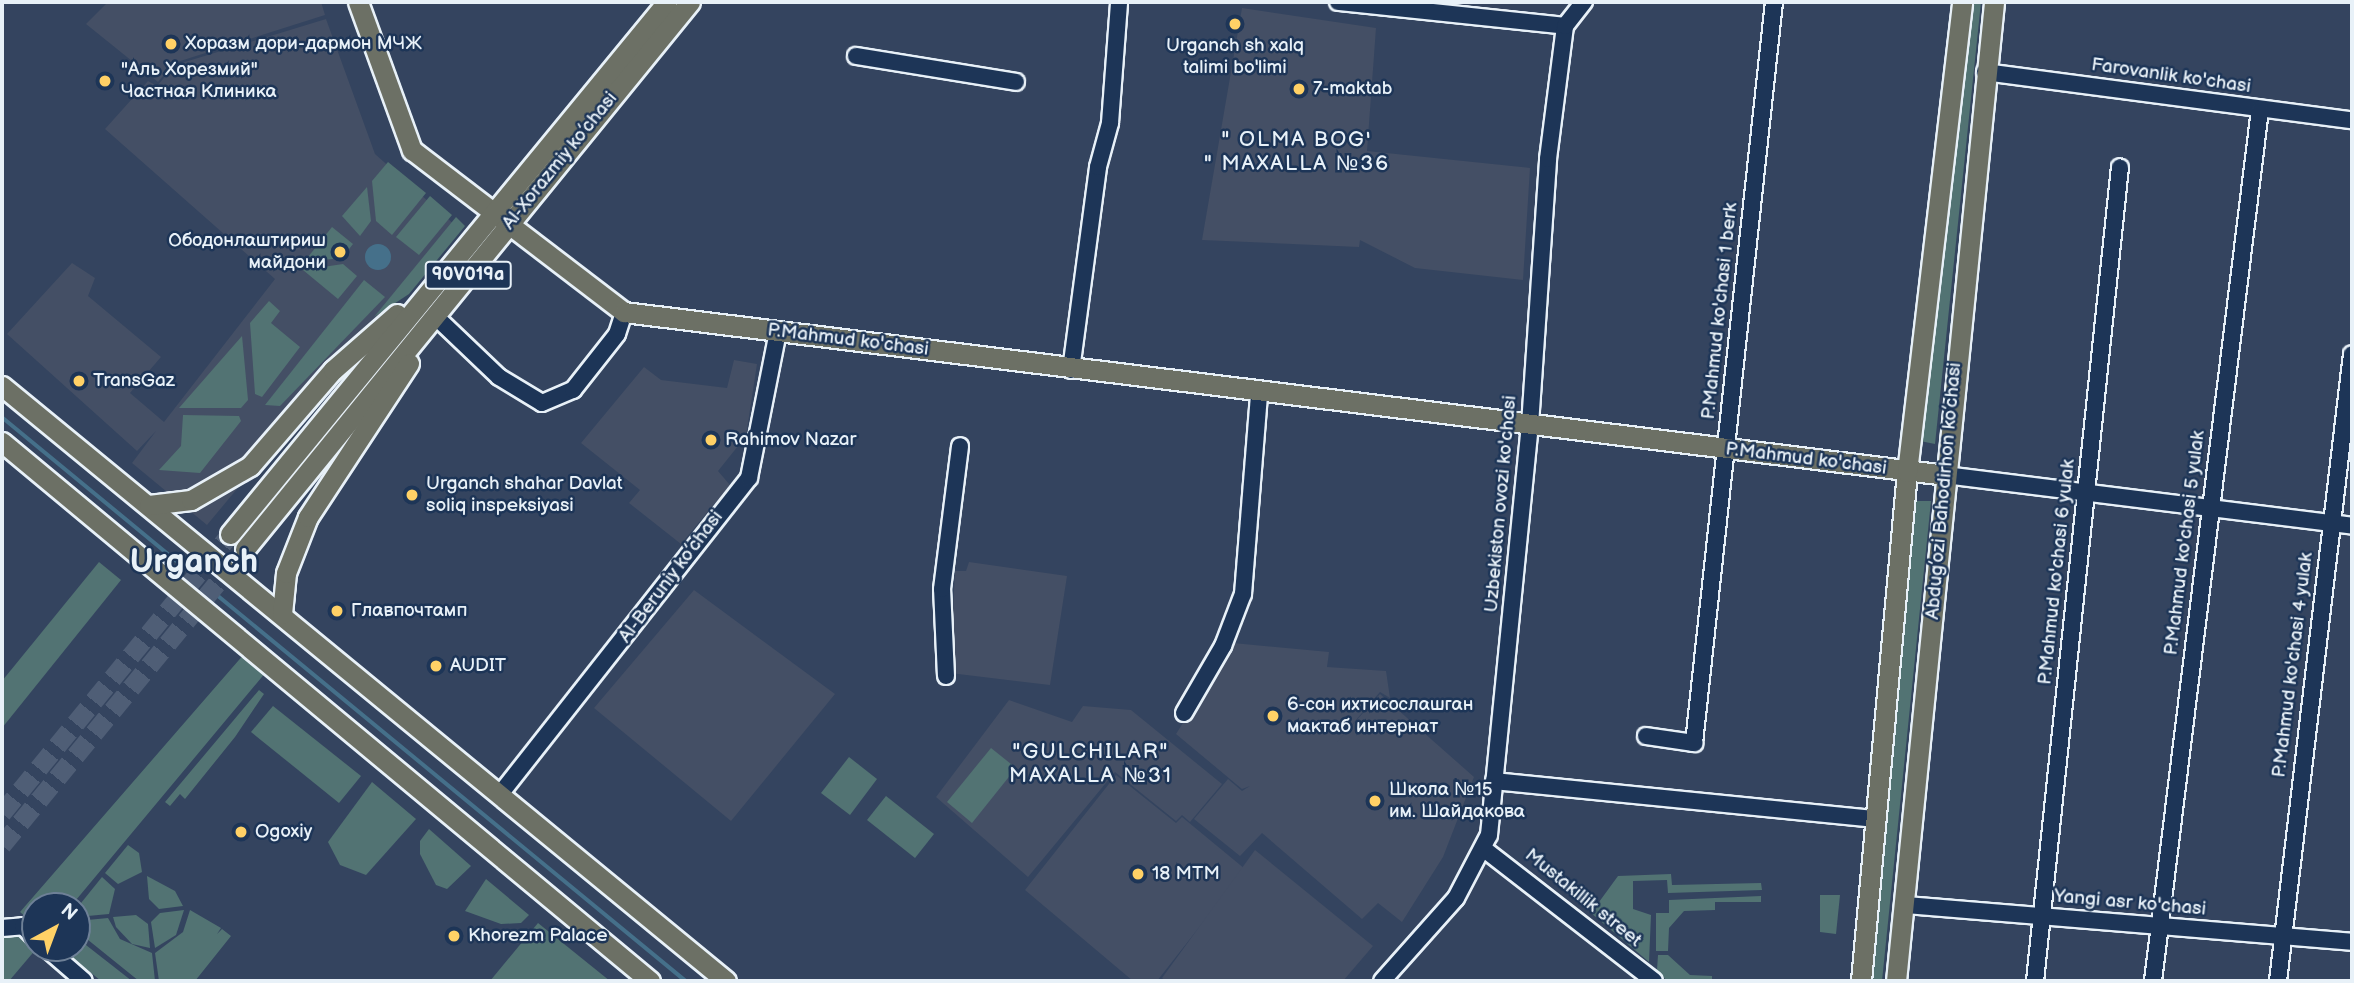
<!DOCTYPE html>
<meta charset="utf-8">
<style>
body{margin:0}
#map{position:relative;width:2354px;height:983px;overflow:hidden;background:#34445f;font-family:"Balsamiq Sans",sans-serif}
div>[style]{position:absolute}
.built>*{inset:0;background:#444f65}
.green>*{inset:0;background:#527373}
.water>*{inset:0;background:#45708a}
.round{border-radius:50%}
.stream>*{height:3.5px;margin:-1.75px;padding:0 1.75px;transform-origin:1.75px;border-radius:1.75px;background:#45708a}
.major-tunnel>*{height:19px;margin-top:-9.5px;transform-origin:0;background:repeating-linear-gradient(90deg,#4f5e76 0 19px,transparent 0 29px)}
.roads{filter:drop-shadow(2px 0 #e8f1f8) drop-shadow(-2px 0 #e8f1f8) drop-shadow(0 2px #e8f1f8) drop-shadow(0 -2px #e8f1f8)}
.minor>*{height:16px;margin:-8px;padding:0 8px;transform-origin:8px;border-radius:8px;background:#1d3557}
.major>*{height:19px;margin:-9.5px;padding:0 9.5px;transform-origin:9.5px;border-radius:9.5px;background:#6c7065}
.dots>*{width:19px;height:19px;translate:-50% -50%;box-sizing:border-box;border:4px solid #1d3557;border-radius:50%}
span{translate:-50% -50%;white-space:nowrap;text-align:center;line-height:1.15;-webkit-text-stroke:5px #1d3557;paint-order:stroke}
.shield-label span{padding:2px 5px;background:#1d3557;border:2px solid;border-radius:5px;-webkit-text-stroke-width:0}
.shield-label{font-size:18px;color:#e8f1f8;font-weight:700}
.poi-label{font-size:19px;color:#e8f1f8}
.left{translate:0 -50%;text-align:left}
.right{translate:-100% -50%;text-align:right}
.street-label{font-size:19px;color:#e8f1f8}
.neighbourhood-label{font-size:21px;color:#e8f1f8;letter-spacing:2px}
.town-label{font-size:33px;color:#e8f1f8;font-weight:700}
.frame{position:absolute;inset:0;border:4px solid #e8f1f8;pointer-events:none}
.north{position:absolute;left:21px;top:892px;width:70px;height:70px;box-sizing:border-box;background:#1d3557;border:2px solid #6e8097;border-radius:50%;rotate:41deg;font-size:19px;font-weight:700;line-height:28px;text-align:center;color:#e8f1f8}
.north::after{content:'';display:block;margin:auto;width:24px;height:32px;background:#ffd166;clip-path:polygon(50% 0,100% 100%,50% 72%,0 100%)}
</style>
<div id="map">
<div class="built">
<i style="clip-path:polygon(108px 2px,321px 2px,325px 15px,174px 63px,158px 82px,86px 24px)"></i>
<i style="clip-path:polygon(1242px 8px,1376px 28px,1367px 151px,1530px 168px,1523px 280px,1415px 268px,1360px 240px,1359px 247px,1202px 240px)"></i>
<i style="clip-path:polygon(326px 19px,375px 154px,456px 226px,207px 525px,132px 463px,156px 431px,137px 451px,7px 334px,72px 263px,95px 278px,88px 296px,161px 357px,130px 393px,164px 422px,275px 279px,105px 129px,148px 81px,157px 86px,175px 65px)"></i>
<i style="clip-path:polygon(734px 360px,757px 364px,746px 436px,718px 471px,730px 485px,681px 544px,629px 503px,640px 490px,581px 443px,644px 367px,661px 380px,727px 388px)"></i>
<i style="clip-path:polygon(969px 562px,1067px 576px,1050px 685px,950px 673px,955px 571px,966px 571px)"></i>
<i style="clip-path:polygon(694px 590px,835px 694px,731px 821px,594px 708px)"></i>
<i style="clip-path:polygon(1233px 643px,1329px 652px,1327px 667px,1386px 671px,1390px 698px,1380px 692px,1337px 742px,1380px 694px,1474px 777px,1443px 857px,1402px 922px,1378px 903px,1362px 919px,1262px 833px,1240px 856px,1194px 819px,1228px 779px,1242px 791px,1250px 786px,1242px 789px,1176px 734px)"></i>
<i style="clip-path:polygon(1009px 700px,1072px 722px,1083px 706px,1131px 710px,1222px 784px,1190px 822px,1182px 815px,1176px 821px,1115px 772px,1028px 877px,936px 797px)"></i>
<i style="clip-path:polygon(1116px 775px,1176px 823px,1182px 817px,1245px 869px,1157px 981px,1133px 981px,1025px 890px)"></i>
<i style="clip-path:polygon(1255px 850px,1373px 946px,1343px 981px,1166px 981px,1162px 978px)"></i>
</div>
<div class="green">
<i style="clip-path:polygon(1965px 2px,1981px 2px,1935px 444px,1920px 441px)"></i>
<i style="clip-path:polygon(388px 162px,426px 193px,392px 235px,376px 221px,372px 181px)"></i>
<i style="clip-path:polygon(367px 187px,371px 221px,360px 236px,342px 216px)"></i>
<i style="clip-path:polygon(430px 196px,452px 215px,419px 255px,396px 237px)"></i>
<i style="clip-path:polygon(456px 217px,465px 226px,409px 294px,374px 317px)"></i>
<i style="clip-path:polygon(332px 227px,353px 244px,342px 258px,304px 262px)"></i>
<i style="clip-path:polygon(343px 264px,357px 276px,338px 299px,303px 270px)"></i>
<i style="clip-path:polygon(364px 280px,385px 297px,280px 406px,265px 405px)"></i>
<i style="clip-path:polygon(269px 301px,280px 311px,271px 323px,300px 347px,262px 397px,255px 394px,250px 323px)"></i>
<i style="clip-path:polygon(242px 336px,248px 400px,241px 408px,179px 408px)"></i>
<i style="clip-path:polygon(183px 415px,239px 416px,241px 421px,200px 473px,159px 470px,181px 446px)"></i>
<i style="clip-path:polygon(1914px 501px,1931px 501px,1882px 981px,1867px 981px)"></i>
<i style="clip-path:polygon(99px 562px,121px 580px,2px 728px,2px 681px)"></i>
<i style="clip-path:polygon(245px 653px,266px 672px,71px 906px,35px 906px,35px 925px,20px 912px)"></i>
<i style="clip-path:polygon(259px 690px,264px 694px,235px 737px,185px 799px,180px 794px,170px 806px,165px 802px)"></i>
<i style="clip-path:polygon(273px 706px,361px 776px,339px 803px,251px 732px)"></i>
<i style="clip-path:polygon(991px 748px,1016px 768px,972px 823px,947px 802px)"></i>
<i style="clip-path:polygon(849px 757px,877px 779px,850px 815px,821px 793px)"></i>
<i style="clip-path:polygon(372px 782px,416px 819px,366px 875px,340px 865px,328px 842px)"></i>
<i style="clip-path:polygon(886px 796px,934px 834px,915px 858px,867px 820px)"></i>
<i style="clip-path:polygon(429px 829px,471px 866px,447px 889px,436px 885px,420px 854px,420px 841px)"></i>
<i style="clip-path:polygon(128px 845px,139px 853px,142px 872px,118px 884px,105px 873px)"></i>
<i style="clip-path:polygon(1671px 874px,1672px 885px,1761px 883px,1762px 890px,1668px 893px,1667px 880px,1633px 881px,1633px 909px,1651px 915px,1649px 962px,1591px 913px,1618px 876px)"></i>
<i style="clip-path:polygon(147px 876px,175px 891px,183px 906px,159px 909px,149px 899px)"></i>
<i style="clip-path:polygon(102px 877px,115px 889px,109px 914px,77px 917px,77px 908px)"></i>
<i style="clip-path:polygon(486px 879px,529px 915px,521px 923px,501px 924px,465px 911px)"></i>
<i style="clip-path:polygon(1820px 895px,1840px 895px,1836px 934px,1820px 932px)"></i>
<i style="clip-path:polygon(1761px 896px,1761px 902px,1715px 902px,1715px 910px,1684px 911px,1669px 928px,1668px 951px,1656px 951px,1656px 913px,1669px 913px,1669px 900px)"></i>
<i style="clip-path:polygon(184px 910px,176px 935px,155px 948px,151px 922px,160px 913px)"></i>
<i style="clip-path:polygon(190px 910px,221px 928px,217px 934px,222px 929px,231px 936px,195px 981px,159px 981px,155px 953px,183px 932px)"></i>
<i style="clip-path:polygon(136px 915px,148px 924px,150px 948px,132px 944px,116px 927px,113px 917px)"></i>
<i style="clip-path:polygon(2px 918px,37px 948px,9px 981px,2px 981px)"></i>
<i style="clip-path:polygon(108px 918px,120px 939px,152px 953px,155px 981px,139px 981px,77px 931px,77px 921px)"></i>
<i style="clip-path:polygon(538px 923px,610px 981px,490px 981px)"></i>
<i style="clip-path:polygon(77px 938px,132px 981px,101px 981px,61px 948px,77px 948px)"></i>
<i style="clip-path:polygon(1658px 955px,1668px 955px,1690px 975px,1712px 976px,1712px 981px,1667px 981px,1657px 970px)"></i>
</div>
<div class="water">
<i class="round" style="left:365px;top:244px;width:26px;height:26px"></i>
</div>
<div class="stream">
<i style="left:2px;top:417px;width:242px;rotate:39.5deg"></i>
<i style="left:216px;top:594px;width:609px;rotate:39.47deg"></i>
</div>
<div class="major-tunnel">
<i style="left:2px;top:813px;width:360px;rotate:-50.7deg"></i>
<i style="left:2px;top:845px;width:383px;rotate:-50.6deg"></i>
</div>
<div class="roads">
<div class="minor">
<i style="left:1338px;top:2px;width:228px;rotate:6deg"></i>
<i style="left:856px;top:56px;width:162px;rotate:9.2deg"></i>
<i style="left:1985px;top:72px;width:370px;rotate:7.5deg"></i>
<i style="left:435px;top:316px;width:88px;rotate:43.6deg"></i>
<i style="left:499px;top:377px;width:50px;rotate:31.2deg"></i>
<i style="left:542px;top:403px;width:34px;rotate:-23deg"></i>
<i style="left:573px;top:390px;width:71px;rotate:-51.8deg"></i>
<i style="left:617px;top:334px;width:23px;rotate:-72deg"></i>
<i style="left:1071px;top:370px;width:205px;rotate:-82.4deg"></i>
<i style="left:1098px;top:167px;width:46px;rotate:-74.7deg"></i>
<i style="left:1110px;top:123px;width:121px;rotate:-85.7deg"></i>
<i style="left:1945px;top:475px;width:410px;rotate:7.1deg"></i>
<i style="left:946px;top:676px;width:87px;rotate:-92.6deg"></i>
<i style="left:942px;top:589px;width:144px;rotate:-82.8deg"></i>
<i style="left:1184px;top:713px;width:78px;rotate:-59.8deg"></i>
<i style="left:1223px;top:646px;width:56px;rotate:-69deg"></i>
<i style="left:1243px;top:594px;width:201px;rotate:-85.4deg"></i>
<i style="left:1646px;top:736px;width:49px;rotate:8.3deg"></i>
<i style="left:1694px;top:743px;width:745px;rotate:-83.84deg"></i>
<i style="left:1494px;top:781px;width:381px;rotate:5.7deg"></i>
<i style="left:501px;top:793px;width:401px;rotate:-51.8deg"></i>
<i style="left:749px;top:478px;width:150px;rotate:-78.8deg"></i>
<i style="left:1484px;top:849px;width:215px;rotate:37.8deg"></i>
<i style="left:1905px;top:905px;width:449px;rotate:4.7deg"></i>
<i style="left:2px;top:928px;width:21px;rotate:-5deg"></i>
<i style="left:23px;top:926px;width:17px;rotate:45deg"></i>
<i style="left:46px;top:948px;width:50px;rotate:41deg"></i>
<i style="left:1382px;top:981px;width:111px;rotate:-48.3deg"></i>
<i style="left:1456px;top:898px;width:71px;rotate:-62.4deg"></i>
<i style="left:1489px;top:835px;width:412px;rotate:-84.3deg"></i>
<i style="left:1530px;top:425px;width:267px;rotate:-86.1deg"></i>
<i style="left:1548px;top:159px;width:134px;rotate:-82.7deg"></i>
<i style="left:1565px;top:26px;width:31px;rotate:-52deg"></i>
<i style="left:2035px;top:981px;width:818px;rotate:-84.04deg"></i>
<i style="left:2153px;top:981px;width:878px;rotate:-83deg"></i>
<i style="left:2278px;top:981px;width:631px;rotate:-83.27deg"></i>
</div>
<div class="major">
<i style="left:358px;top:2px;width:158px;rotate:70deg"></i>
<i style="left:412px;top:150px;width:267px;rotate:37.4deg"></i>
<i style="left:624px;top:312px;width:1331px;rotate:7.03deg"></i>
<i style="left:2px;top:386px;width:937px;rotate:39.41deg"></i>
<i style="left:2px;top:442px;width:843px;rotate:39.75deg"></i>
<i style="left:149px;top:505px;width:42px;rotate:-6.8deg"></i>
<i style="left:191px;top:500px;width:68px;rotate:-30deg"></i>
<i style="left:250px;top:466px;width:127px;rotate:-49.2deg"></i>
<i style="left:333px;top:370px;width:85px;rotate:-41.2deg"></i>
<i style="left:230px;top:534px;width:688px;rotate:-50.6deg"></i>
<i style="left:245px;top:549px;width:705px;rotate:-50.87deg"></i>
<i style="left:282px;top:614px;width:41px;rotate:-84.4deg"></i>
<i style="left:286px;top:573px;width:60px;rotate:-68.6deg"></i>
<i style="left:308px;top:517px;width:184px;rotate:-56.7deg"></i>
<i style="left:1861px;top:981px;width:511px;rotate:-84.84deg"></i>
<i style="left:1907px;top:472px;width:473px;rotate:-83.3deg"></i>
<i style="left:1896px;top:981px;width:984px;rotate:-84.28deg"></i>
</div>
</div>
<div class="dots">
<i style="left:1235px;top:24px;background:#ffd166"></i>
<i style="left:171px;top:44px;background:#ffd166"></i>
<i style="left:105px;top:81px;background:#ffd166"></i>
<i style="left:1299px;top:89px;background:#ffd166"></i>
<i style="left:340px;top:252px;background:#ffd166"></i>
<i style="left:79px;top:381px;background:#ffd166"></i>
<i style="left:711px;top:440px;background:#ffd166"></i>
<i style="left:412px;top:495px;background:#ffd166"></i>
<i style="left:337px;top:611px;background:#ffd166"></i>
<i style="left:436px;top:666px;background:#ffd166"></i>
<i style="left:1273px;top:716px;background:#ffd166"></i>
<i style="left:1375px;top:801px;background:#ffd166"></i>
<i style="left:241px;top:832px;background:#ffd166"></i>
<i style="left:1138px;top:874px;background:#ffd166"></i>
<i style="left:454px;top:936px;background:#ffd166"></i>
</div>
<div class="shield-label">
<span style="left:468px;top:275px">90V019a</span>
</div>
<div class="poi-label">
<span class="left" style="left:185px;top:44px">Хоразм дори-дармон МЧЖ</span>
<span style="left:1235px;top:57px">Urganch sh xalq<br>talimi bo'limi</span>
<span class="left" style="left:121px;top:81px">"Аль Хорезмий"<br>Частная Клиника</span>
<span class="left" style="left:1313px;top:89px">7-maktab</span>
<span class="right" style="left:326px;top:252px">Ободонлаштириш<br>майдони</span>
<span class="left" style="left:93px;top:381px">TransGaz</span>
<span class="left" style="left:725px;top:440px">Rahimov Nazar</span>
<span class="left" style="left:426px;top:495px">Urganch shahar Davlat<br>soliq inspeksiyasi</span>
<span class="left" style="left:351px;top:611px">Главпочтамп</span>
<span class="left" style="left:450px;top:666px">AUDIT</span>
<span class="left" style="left:1287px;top:716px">6-сон ихтисослашган<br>мактаб интернат</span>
<span class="left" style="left:1389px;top:801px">Школа №15<br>им. Шайдакова</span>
<span class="left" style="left:255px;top:832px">Ogoxiy</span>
<span class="left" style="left:1152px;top:874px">18 MTM</span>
<span class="left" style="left:468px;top:936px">Khorezm Palace</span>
</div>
<div class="street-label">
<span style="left:2171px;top:76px;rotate:8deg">Farovanlik ko'chasi</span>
<span style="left:560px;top:161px;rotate:-51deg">Al-Xorazmiy ko’chasi</span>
<span style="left:1720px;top:311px;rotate:-84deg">P.Mahmud ko'chasi 1 berk</span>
<span style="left:848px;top:340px;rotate:7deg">P.Mahmud ko'chasi</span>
<span style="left:1806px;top:459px;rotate:7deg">P.Mahmud ko'chasi</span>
<span style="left:1944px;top:491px;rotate:-85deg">Abdug’ozi Bahodirhon ko’chasi</span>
<span style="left:1501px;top:504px;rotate:-85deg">Uzbekiston ovozi ko'chasi</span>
<span style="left:2185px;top:543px;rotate:-83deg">P.Mahmud ko'chasi 5 yulak</span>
<span style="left:2057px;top:572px;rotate:-84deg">P.Mahmud ko'chasi 6 yulak</span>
<span style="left:671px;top:577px;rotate:-53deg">Al-Beruniy ko’chasi</span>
<span style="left:2293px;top:665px;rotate:-83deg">P.Mahmud ko'chasi 4 yulak</span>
<span style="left:1583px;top:898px;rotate:39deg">Mustakillik street</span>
<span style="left:2130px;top:903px;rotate:5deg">Yangi asr ko'chasi</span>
</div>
<div class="neighbourhood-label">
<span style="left:1297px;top:152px">" OLMA BOG'<br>" MAXALLA №36</span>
<span style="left:1091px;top:764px">"GULCHILAR"<br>MAXALLA №31</span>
</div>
<div class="town-label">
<span style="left:194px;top:563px">Urganch</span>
</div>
<div class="frame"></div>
<div class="north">N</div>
</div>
